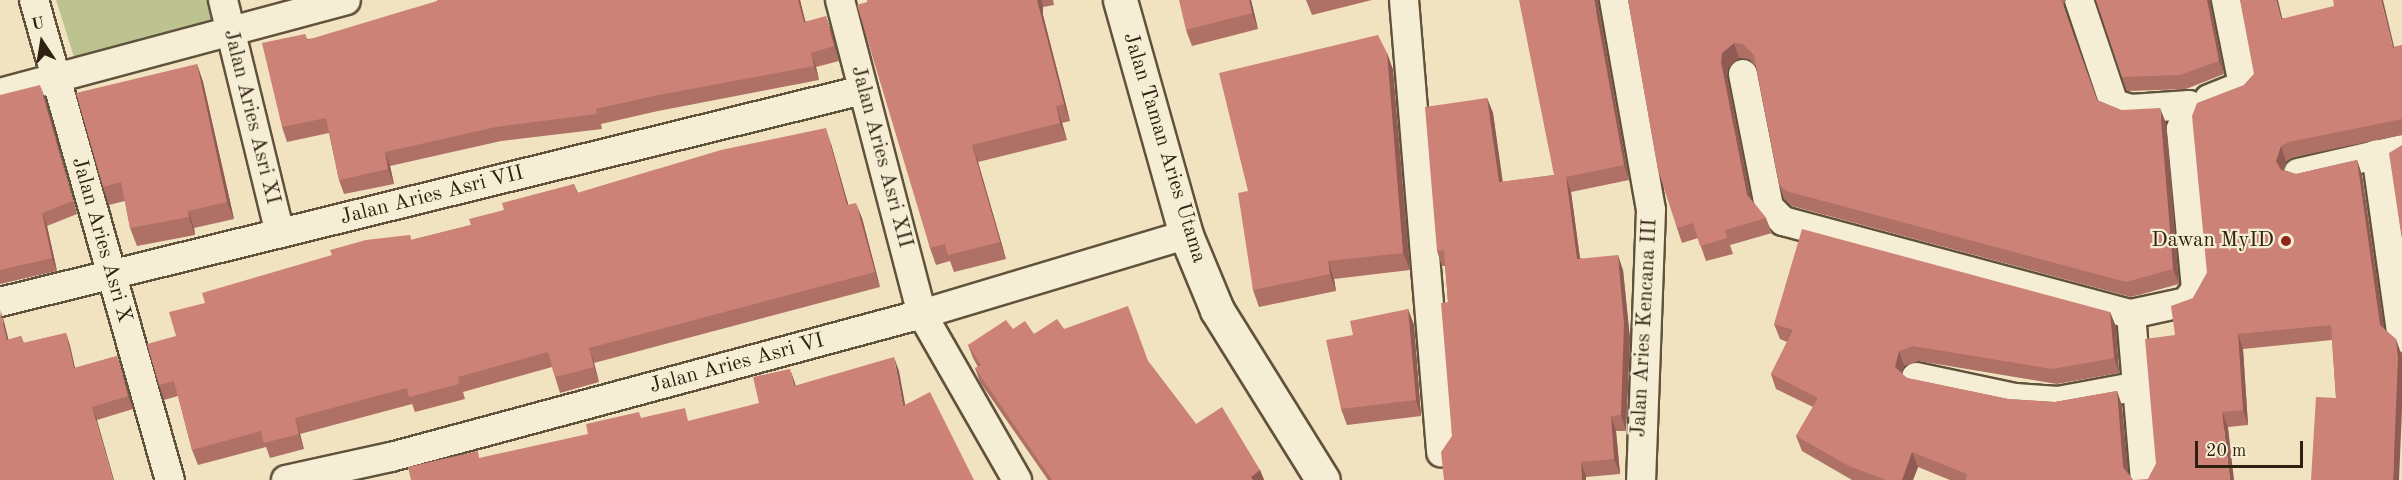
<!DOCTYPE html>
<style>
body{margin:0}
#map{position:relative;width:2402px;height:480px;overflow:hidden;background:#f1e3bf;font-family:"Old Standard TT",serif}
div>[style]{position:absolute}
.green>*{inset:0;background:#bdc390}
.roads{filter:drop-shadow(2px 0 #60523c) drop-shadow(-2px 0 #60523c) drop-shadow(0 2px #60523c) drop-shadow(0 -2px #60523c)}
.minor>*{height:28px;margin:-14px;padding:0 14px;transform-origin:14px;border-radius:14px;background:#f6edd5}
.tertiary>*{height:33px;margin:-16.5px;padding:0 16.5px;transform-origin:16.5px;border-radius:16.5px;background:#f6edd5}
.wall>*{inset:0;background:#af7066}
.shaded-wall>*{inset:0;background:#8f5b53}
.building>*{inset:0;background:#cc8277}
.dots>*{width:16px;height:16px;translate:-50% -50%;box-sizing:border-box;border:3px solid #f6edd5;border-radius:50%}
span{translate:-50% -50%;white-space:nowrap;text-align:center;line-height:1.15;-webkit-text-stroke:4.5px #f6edd5;paint-order:stroke}
.street-label{font-size:21px;color:#2f2110}
.poi-label{font-size:21px;color:#2f2110}
.right{translate:-100% -50%;text-align:right}
.north{position:absolute;left:12px;top:12px;width:60px;height:60px;-webkit-text-stroke:4px #f6edd5;paint-order:stroke;rotate:348deg;font-size:16px;font-weight:700;line-height:24px;text-align:center;color:#2f2110}
.north::after{content:'';display:block;margin:auto;width:21px;height:27px;background:#2f2110;clip-path:polygon(50% 0,100% 100%,50% 72%,0 100%)}
.scale{position:absolute;left:2195px;top:441px;width:108px;height:27px;box-sizing:border-box;border:3px solid #2f2110;border-top:0;padding-left:8px;font-size:18px;line-height:21px;white-space:nowrap;color:#2f2110;-webkit-text-stroke:4px #f6edd5;paint-order:stroke}
</style>
<div id="map">
<div class="green">
<i style="clip-path:polygon(56px 0,213px 0,220px 24px,74px 57px)"></i>
</div>
<div class="roads">
<div class="minor">
<i style="left:34px;top:0;width:499px;rotate:74.2deg"></i>
<i style="left:223px;top:0;width:240px;rotate:76.3deg"></i>
<i style="left:840px;top:0;width:325px;rotate:75.4deg"></i>
<i style="left:922px;top:314px;width:191px;rotate:60.2deg"></i>
<i style="left:1404px;top:0;width:454px;rotate:85.3deg"></i>
<i style="left:1614px;top:0;width:213px;rotate:80deg"></i>
<i style="left:1651px;top:210px;width:270px;rotate:92.1deg"></i>
<i style="left:1743px;top:74px;width:136px;rotate:78.9deg"></i>
<i style="left:1769px;top:207px;width:20px;rotate:45deg"></i>
<i style="left:1783px;top:221px;width:360px;rotate:15deg"></i>
<i style="left:2131px;top:314px;width:56px;rotate:-12.3deg"></i>
<i style="left:2186px;top:302px;width:16px;rotate:-52deg"></i>
<i style="left:2196px;top:289px;width:161px;rotate:-95.4deg"></i>
<i style="left:2181px;top:129px;width:25px;rotate:-72deg"></i>
<i style="left:2189px;top:105px;width:58px;rotate:176.1deg"></i>
<i style="left:2131px;top:109px;width:18px;rotate:-164deg"></i>
<i style="left:2114px;top:104px;width:110px;rotate:-108.6deg"></i>
<i style="left:0;top:93px;width:358px;rotate:-15deg"></i>
<i style="left:2209px;top:99px;width:37px;rotate:-22deg"></i>
<i style="left:2243px;top:85px;width:87px;rotate:-101.3deg"></i>
<i style="left:2376px;top:154px;width:186px;rotate:82deg"></i>
<i style="left:2298px;top:173px;width:107px;rotate:-13deg"></i>
<i style="left:0;top:302px;width:889px;rotate:-13.8deg"></i>
<i style="left:2131px;top:314px;width:167px;rotate:85.2deg"></i>
<i style="left:1916px;top:377px;width:101px;rotate:12deg"></i>
<i style="left:2015px;top:398px;width:43px;rotate:4deg"></i>
<i style="left:2058px;top:401px;width:82px;rotate:-10.5deg"></i>
<i style="left:286px;top:480px;width:107px;rotate:-12.4deg"></i>
<i style="left:391px;top:457px;width:550px;rotate:-15.07deg"></i>
<i style="left:922px;top:314px;width:276px;rotate:-16.7deg"></i>
</div>
<div class="tertiary">
<i style="left:1120px;top:0;width:244px;rotate:74.3deg"></i>
<i style="left:1186px;top:235px;width:81px;rotate:67.5deg"></i>
<i style="left:1217px;top:310px;width:200px;rotate:58.1deg"></i>
</div>
</div>
<div class="wall">
<i style="clip-path:polygon(800px 0,805px 21px,831px 30px,839px 61px,816px 67px,819px 80px,658px 111px,601px 124px,602px 129px,501px 141px,390px 166px,394px 184px,344px 194px,339px 180px,329px 133px,287px 142px,282px 127px,305px 34px,307px 39px)"></i>
<i style="clip-path:polygon(867px 0,1053px 0,1054px 5px,1043px 7px,1043px 15px,1070px 121px,1062px 123px,1067px 140px,978px 162px,1006px 259px,954px 272px,950px 261px,936px 265px,930px 248px)"></i>
<i style="clip-path:polygon(1251px 0,1258px 29px,1192px 46px,1186px 30px)"></i>
<i style="clip-path:polygon(1306px 0,1372px 0,1312px 15px)"></i>
<i style="clip-path:polygon(1628px 0,2066px 0,2063px 5px,2097px 100px,2121px 110px,2166px 123px,2179px 284px,2131px 297px,1792px 206px,1784px 199px,1779px 184px,1756px 67px,1749px 59px,1739px 58px,1728px 68px,1727px 77px,1751px 199px,1766px 218px,1772px 233px,1730px 245px,1733px 254px,1706px 261px,1698px 238px,1682px 243px,1677px 228px)"></i>
<i style="clip-path:polygon(2096px 0,2211px 0,2210px 3px,2224px 74px,2186px 89px,2127px 91px)"></i>
<i style="clip-path:polygon(1598px 3px,1629px 180px,1571px 192px,1580px 258px,1623px 270px,1630px 339px,1626px 431px,1616px 431px,1620px 474px,1586px 477px,1586px 480px,1444px 480px,1452px 436px,1448px 302px,1445px 266px,1442px 266px,1437px 251px,1487px 98px,1493px 113px,1502px 182px,1554px 175px)"></i>
<i style="clip-path:polygon(2282px 18px,2394px 47px,2402px 45px,2402px 135px,2294px 157px,2286px 161px,2284px 170px,2296px 174px,2357px 160px,2362px 175px,2384px 329px,2402px 354px,2336px 398px,2332px 340px,2243px 349px,2248px 425px,2228px 427px,2148px 479px,2156px 464px,2175px 335px,2193px 298px,2207px 273px,2244px 85px,2254px 74px)"></i>
<i style="clip-path:polygon(1387px 53px,1393px 70px,1410px 270px,1334px 279px,1336px 291px,1259px 307px,1253px 290px,1248px 191px)"></i>
<i style="clip-path:polygon(197px 64px,203px 82px,234px 219px,194px 228px,195px 235px,137px 246px,130px 228px,125px 201px,109px 205px,103px 187px)"></i>
<i style="clip-path:polygon(0 95px,45px 98px,77px 214px,47px 226px,57px 271px,0 284px)"></i>
<i style="clip-path:polygon(831px 144px,848px 205px,862px 218px,880px 287px,594px 363px,599px 382px,560px 393px,552px 367px,463px 392px,465px 399px,415px 412px,412px 404px,300px 434px,304px 449px,270px 458px,266px 447px,198px 465px,192px 450px,178px 396px,164px 400px,159px 385px,176px 336px,205px 303px,410px 235px,411px 240px,471px 225px,504px 210px,574px 184px,578px 193px)"></i>
<i style="clip-path:polygon(1408px 309px,1414px 325px,1421px 416px,1347px 425px,1341px 409px,1353px 335px)"></i>
<i style="clip-path:polygon(2110px 312px,2116px 327px,2119px 373px,2057px 384px,1919px 361px,1904px 366px,1902px 374px,1907px 378px,2008px 399px,2055px 402px,2117px 391px,2122px 406px,2128px 473px,2133px 480px,1950px 480px,1918px 467px,1913px 480px,1852px 480px,1802px 451px,1796px 436px,1813px 407px,1776px 389px,1771px 374px,1787px 342px,1780px 339px,1774px 324px)"></i>
<i style="clip-path:polygon(3px 318px,8px 340px,21px 336px,24px 343px,66px 333px,70px 346px,75px 368px,117px 356px,121px 369px,133px 409px,97px 420px,0 480px)"></i>
<i style="clip-path:polygon(1013px 329px,1034px 334px,1064px 329px,1148px 361px,1196px 424px,1260px 470px,1264px 480px,1048px 480px,980px 382px,975px 368px,978px 367px,973px 358px,968px 345px)"></i>
</div>
<div class="shaded-wall">
<i style="clip-path:polygon(798px 0,800px 0,809px 36px,804px 22px)"></i>
<i style="clip-path:polygon(1037px 0,1041px 0,1043px 7px,1043px 15px,1070px 121px,1064px 104px)"></i>
<i style="clip-path:polygon(1249px 0,1251px 0,1258px 29px,1252px 13px)"></i>
<i style="clip-path:polygon(1594px 0,1599px 0,1598px 3px,1629px 180px,1624px 165px)"></i>
<i style="clip-path:polygon(2207px 0,2211px 0,2210px 3px,2224px 74px,2219px 61px)"></i>
<i style="clip-path:polygon(2276px 0,2278px 0,2286px 34px,2281px 19px)"></i>
<i style="clip-path:polygon(2381px 0,2383px 0,2398px 63px,2393px 48px)"></i>
<i style="clip-path:polygon(826px 16px,831px 30px,839px 61px,834px 46px)"></i>
<i style="clip-path:polygon(1734px 43px,1739px 58px,1728px 68px,1727px 77px,1753px 210px,1747px 195px,1721px 62px,1722px 53px)"></i>
<i style="clip-path:polygon(811px 53px,816px 67px,819px 80px,814px 66px)"></i>
<i style="clip-path:polygon(1387px 53px,1393px 70px,1410px 270px,1403px 253px)"></i>
<i style="clip-path:polygon(197px 64px,203px 82px,234px 219px,227px 202px)"></i>
<i style="clip-path:polygon(40px 85px,45px 98px,77px 214px,73px 201px)"></i>
<i style="clip-path:polygon(1487px 98px,1493px 113px,1505px 197px,1499px 182px)"></i>
<i style="clip-path:polygon(1056px 106px,1062px 123px,1067px 140px,1060px 123px)"></i>
<i style="clip-path:polygon(2160px 108px,2166px 123px,2179px 284px,2173px 269px)"></i>
<i style="clip-path:polygon(826px 128px,831px 144px,853px 221px,847px 205px)"></i>
<i style="clip-path:polygon(972px 145px,978px 162px,1006px 259px,1000px 242px)"></i>
<i style="clip-path:polygon(2281px 146px,2286px 161px,2282px 176px,2276px 161px)"></i>
<i style="clip-path:polygon(385px 152px,390px 166px,394px 184px,388px 169px)"></i>
<i style="clip-path:polygon(2357px 160px,2362px 175px,2386px 340px,2380px 325px)"></i>
<i style="clip-path:polygon(1566px 177px,1571px 192px,1582px 274px,1577px 259px)"></i>
<i style="clip-path:polygon(856px 203px,862px 218px,880px 287px,875px 272px)"></i>
<i style="clip-path:polygon(188px 211px,194px 228px,195px 235px,189px 217px)"></i>
<i style="clip-path:polygon(42px 213px,47px 226px,57px 271px,52px 258px)"></i>
<i style="clip-path:polygon(1618px 255px,1623px 270px,1630px 339px,1626px 431px,1621px 415px)"></i>
<i style="clip-path:polygon(1328px 261px,1334px 279px,1336px 291px,1330px 274px)"></i>
<i style="clip-path:polygon(0 309px,3px 318px,12px 353px,7px 340px)"></i>
<i style="clip-path:polygon(1408px 309px,1414px 325px,1421px 416px,1416px 400px)"></i>
<i style="clip-path:polygon(2110px 312px,2116px 327px,2119px 373px,2114px 358px)"></i>
<i style="clip-path:polygon(66px 333px,70px 346px,78px 381px,74px 368px)"></i>
<i style="clip-path:polygon(2238px 334px,2243px 349px,2248px 425px,2243px 410px)"></i>
<i style="clip-path:polygon(2396px 339px,2402px 356px,2402px 409px,2399px 480px,2393px 480px)"></i>
<i style="clip-path:polygon(589px 348px,594px 363px,599px 382px,594px 367px)"></i>
<i style="clip-path:polygon(1899px 351px,1904px 366px,1900px 382px,1895px 367px)"></i>
<i style="clip-path:polygon(117px 356px,121px 369px,133px 409px,128px 396px)"></i>
<i style="clip-path:polygon(894px 357px,899px 371px,908px 420px,903px 406px)"></i>
<i style="clip-path:polygon(790px 369px,795px 383px,799px 400px,794px 386px)"></i>
<i style="clip-path:polygon(2117px 391px,2122px 406px,2129px 480px,2123px 467px)"></i>
<i style="clip-path:polygon(92px 407px,97px 420px,114px 480px,113px 480px)"></i>
<i style="clip-path:polygon(2222px 412px,2228px 427px,2234px 480px,2230px 480px)"></i>
<i style="clip-path:polygon(1611px 416px,1616px 431px,1620px 474px,1614px 459px)"></i>
<i style="clip-path:polygon(295px 418px,300px 434px,304px 449px,299px 434px)"></i>
<i style="clip-path:polygon(1912px 452px,1918px 467px,1913px 480px,1902px 480px)"></i>
<i style="clip-path:polygon(1581px 462px,1586px 477px,1586px 480px,1582px 480px)"></i>
<i style="clip-path:polygon(1260px 470px,1264px 480px,1252px 480px,1251px 477px)"></i>
</div>
<div class="building">
<i style="clip-path:polygon(437px 0,798px 0,804px 22px,826px 16px,834px 46px,811px 53px,814px 66px,653px 96px,596px 109px,597px 114px,496px 127px,385px 152px,388px 169px,339px 180px,326px 118px,282px 127px,262px 43px,305px 34px,307px 40px,437px 1px)"></i>
<i style="clip-path:polygon(867px 0,1037px 0,1064px 104px,1056px 106px,1060px 123px,972px 145px,1000px 242px,948px 255px,945px 244px,930px 248px,857px 5px,867px 2px)"></i>
<i style="clip-path:polygon(1179px 0,1249px 0,1252px 13px,1186px 30px)"></i>
<i style="clip-path:polygon(1519px 0,1594px 0,1624px 165px,1566px 177px,1577px 259px,1618px 255px,1624px 324px,1621px 415px,1611px 416px,1614px 459px,1581px 462px,1582px 480px,1444px 480px,1441px 452px,1452px 436px,1441px 303px,1448px 302px,1444px 250px,1437px 251px,1425px 107px,1487px 98px,1499px 182px,1554px 175px)"></i>
<i style="clip-path:polygon(1628px 0,2061px 0,2097px 100px,2121px 110px,2160px 108px,2173px 269px,2126px 282px,1786px 191px,1779px 184px,1754px 55px,1743px 44px,1734px 43px,1722px 53px,1721px 62px,1747px 195px,1766px 218px,1725px 230px,1727px 238px,1700px 246px,1693px 223px,1677px 228px,1658px 170px)"></i>
<i style="clip-path:polygon(2096px 0,2207px 0,2219px 61px,2180px 75px,2122px 77px)"></i>
<i style="clip-path:polygon(2240px 0,2276px 0,2281px 19px,2334px 6px,2333px 0,2381px 0,2393px 48px,2402px 45px,2402px 119px,2289px 142px,2281px 146px,2276px 161px,2281px 170px,2296px 174px,2357px 160px,2380px 325px,2396px 339px,2398px 358px,2393px 480px,2311px 480px,2316px 397px,2336px 398px,2331px 325px,2238px 334px,2243px 410px,2222px 412px,2230px 480px,2134px 480px,2148px 479px,2156px 464px,2145px 339px,2175px 335px,2171px 306px,2193px 298px,2207px 273px,2192px 116px,2197px 103px,2244px 85px,2254px 74px)"></i>
<i style="clip-path:polygon(1378px 35px,1387px 53px,1403px 253px,1328px 261px,1330px 274px,1253px 290px,1238px 193px,1248px 191px,1219px 73px)"></i>
<i style="clip-path:polygon(197px 64px,227px 202px,188px 211px,189px 217px,130px 228px,121px 182px,103px 187px,76px 93px)"></i>
<i style="clip-path:polygon(40px 85px,73px 201px,42px 213px,52px 258px,0 270px,0 95px)"></i>
<i style="clip-path:polygon(826px 128px,847px 205px,856px 203px,875px 272px,589px 348px,594px 367px,555px 377px,548px 352px,458px 377px,459px 384px,409px 397px,407px 388px,295px 418px,299px 434px,264px 443px,261px 431px,192px 450px,174px 381px,159px 385px,147px 344px,176px 336px,169px 312px,205px 303px,202px 293px,332px 255px,330px 250px,366px 240px,410px 235px,411px 240px,471px 225px,469px 219px,504px 210px,502px 203px,574px 184px,577px 193px,721px 150px)"></i>
<i style="clip-path:polygon(2402px 145px,2402px 233px,2401px 233px,2389px 153px)"></i>
<i style="clip-path:polygon(1802px 229px,2110px 312px,2114px 358px,2052px 369px,1913px 346px,1899px 351px,1895px 367px,1907px 378px,2008px 399px,2055px 402px,2117px 391px,2123px 467px,2133px 480px,1966px 480px,1967px 474px,1912px 452px,1902px 480px,1886px 480px,1849px 466px,1796px 436px,1818px 398px,1771px 374px,1793px 330px,1774px 324px)"></i>
<i style="clip-path:polygon(1128px 306px,1148px 361px,1196px 424px,1222px 407px,1260px 470px,1251px 477px,1253px 480px,1052px 480px,975px 368px,981px 365px,968px 345px,1006px 320px,1013px 329px,1025px 321px,1034px 334px,1057px 319px,1064px 329px)"></i>
<i style="clip-path:polygon(1408px 309px,1416px 400px,1341px 409px,1326px 340px,1353px 335px,1350px 321px)"></i>
<i style="clip-path:polygon(0 312px,7px 340px,21px 336px,23px 343px,66px 333px,74px 368px,117px 356px,128px 396px,92px 407px,113px 480px,0 480px)"></i>
<i style="clip-path:polygon(894px 357px,903px 406px,930px 392px,974px 480px,411px 480px,408px 467px,478px 451px,479px 458px,588px 434px,586px 424px,639px 412px,641px 418px,685px 408px,688px 421px,759px 403px,753px 377px,790px 369px,794px 386px)"></i>
</div>
<div class="dots">
<i style="left:2286px;top:241px;background:#8f2418"></i>
</div>
<div class="street-label">
<span style="left:251px;top:117px;rotate:76deg">Jalan Aries Asri XI</span>
<span style="left:1164px;top:148px;rotate:73deg">Jalan Taman Aries Utama</span>
<span style="left:881px;top:157px;rotate:75deg">Jalan Aries Asri XII</span>
<span style="left:432px;top:196px;rotate:-14deg">Jalan Aries Asri VII</span>
<span style="left:101px;top:240px;rotate:74deg">Jalan Aries Asri X</span>
<span style="left:1645px;top:328px;rotate:-87deg">Jalan Aries Kencana III</span>
<span style="left:737px;top:364px;rotate:-15deg">Jalan Aries Asri VI</span>
</div>
<div class="poi-label">
<span class="right" style="left:2274px;top:241px">Dawan MyID</span>
</div>
<div class="north">U</div>
<div class="scale">20 m</div>
</div>
